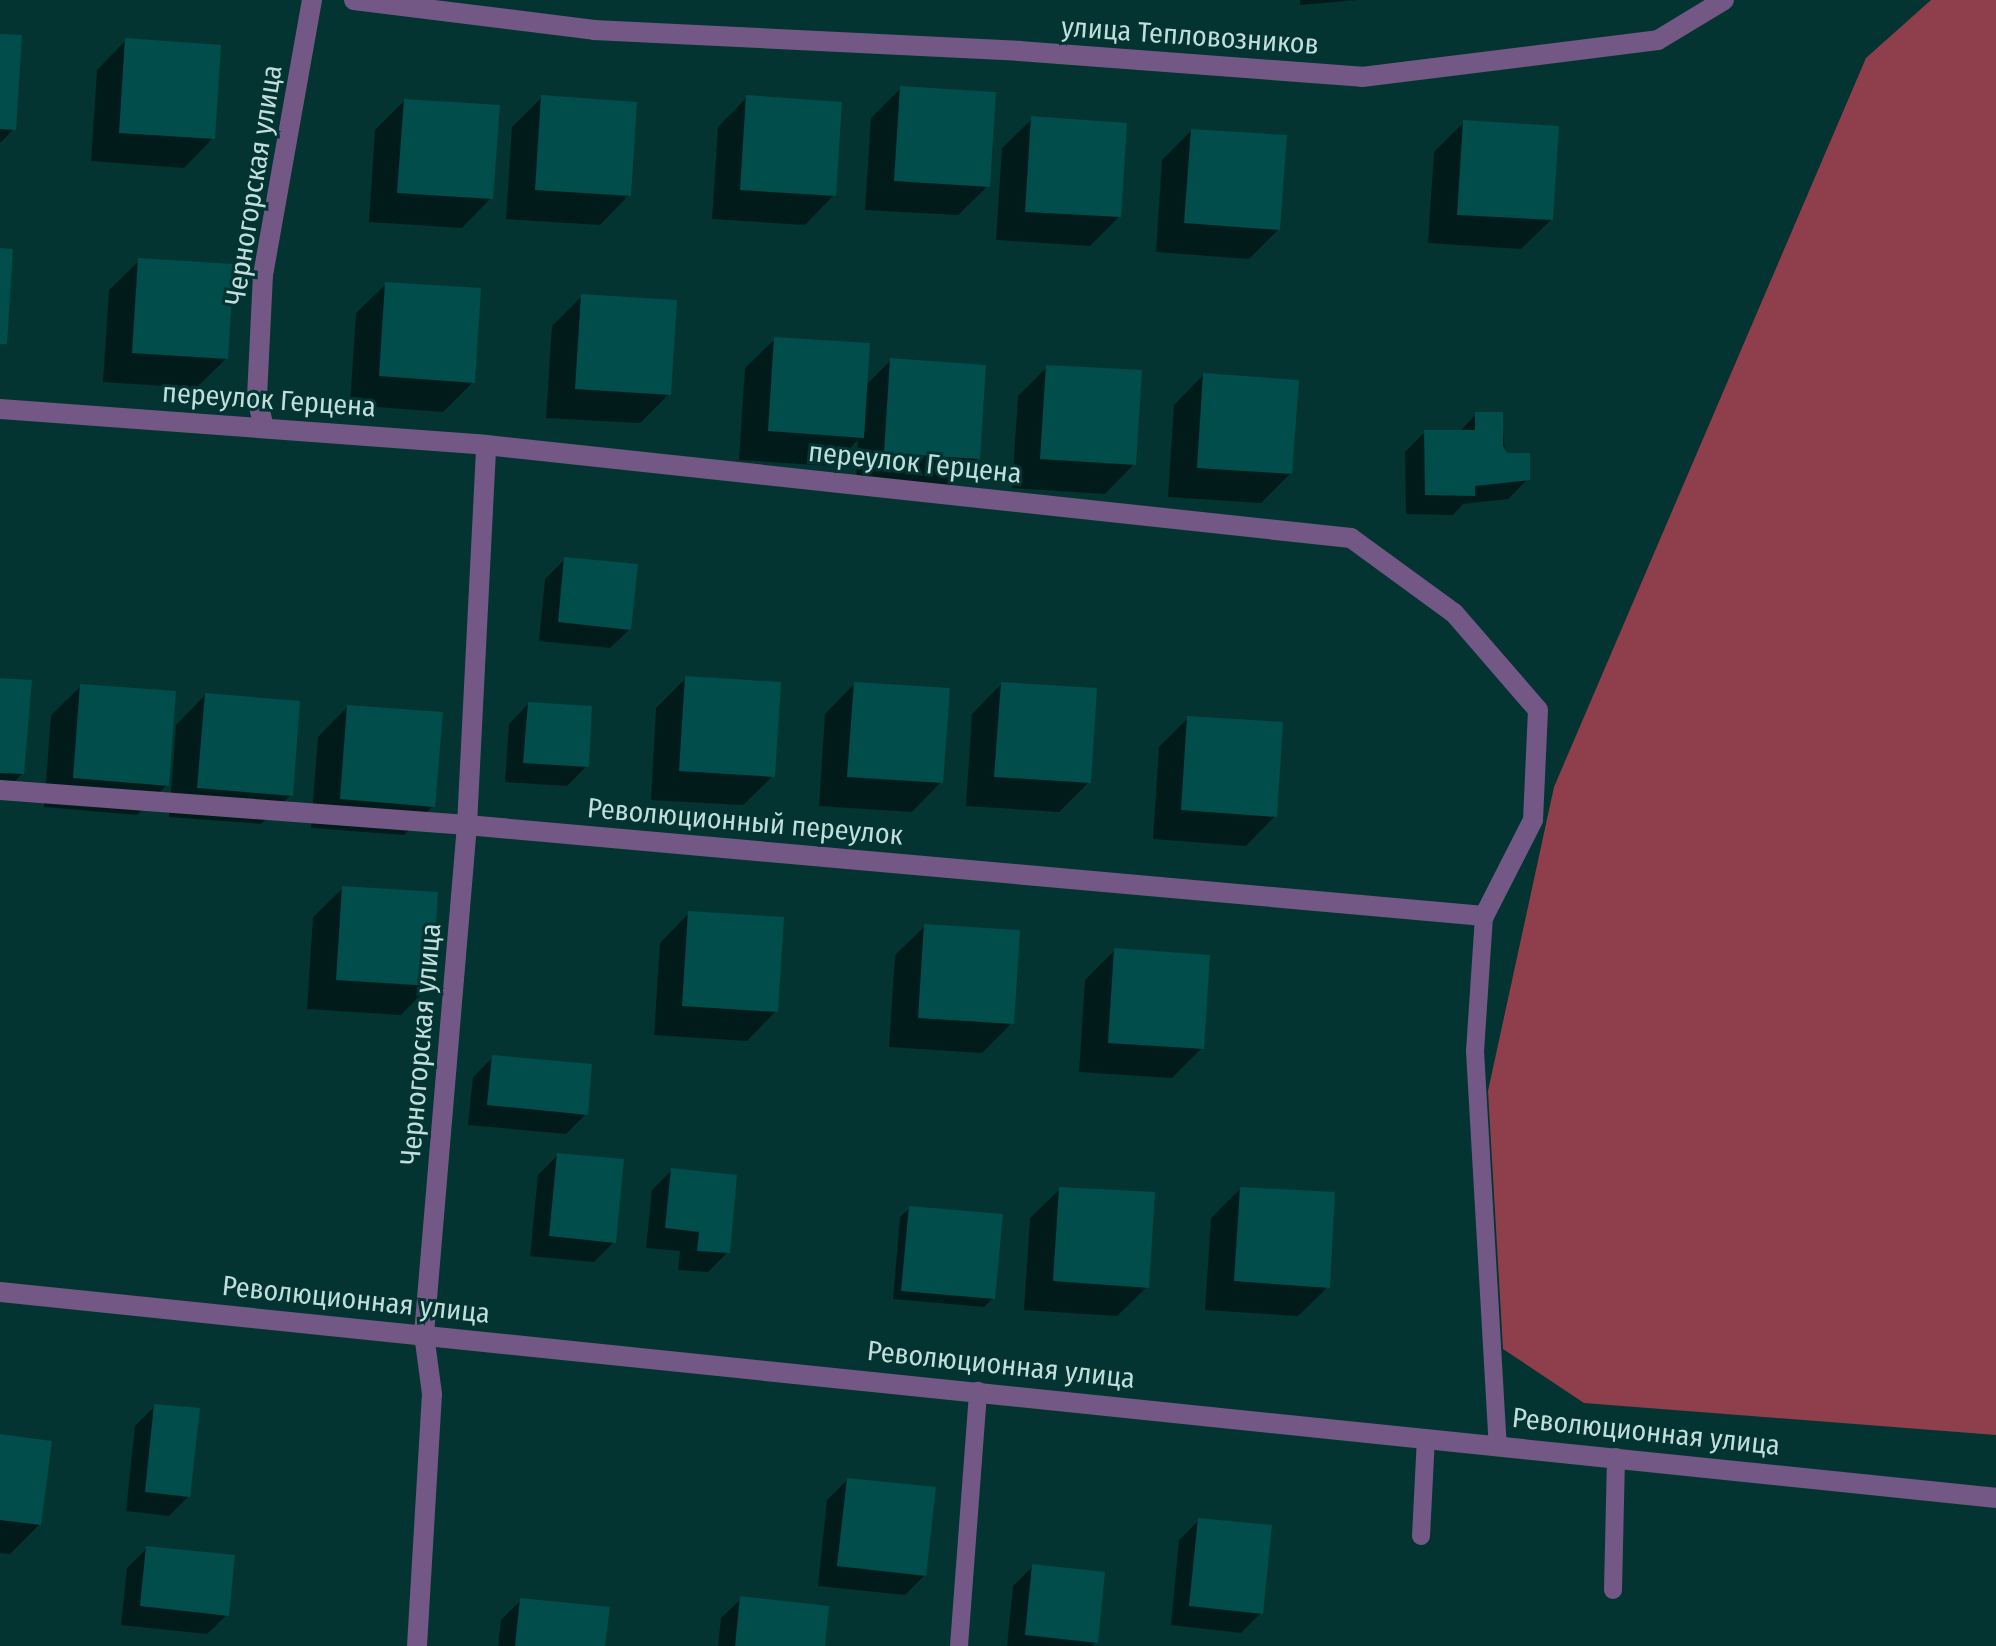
<!DOCTYPE html>
<meta charset="utf-8">
<style>
body{margin:0}
#map{position:relative;width:1996px;height:1646px;overflow:hidden;background:#033432;font-family:"Fira Sans Condensed",sans-serif}
div>[style]{position:absolute}
.forest>*{inset:0;background:#8f3e4c}
.shadow>*{inset:0;background:#0007}
.building>*{inset:0;background:#004d4b}
.service>*{height:18px;margin:-9px;padding:0 9px;transform-origin:9px;border-radius:9px;background:#735885}
.minor>*{height:20px;margin:-10px;padding:0 10px;transform-origin:10px;border-radius:10px;background:#735885}
span{translate:-50% -50%;white-space:nowrap;text-align:center;line-height:1.15;-webkit-text-stroke:6px #033432;paint-order:stroke}
.street-label{font-size:28px;color:#c1dedc}
</style>
<div id="map">
<div class="forest">
<i style="clip-path:polygon(1931px 0,1996px 0,1996px 1435px,1584px 1403px,1503px 1349px,1488px 1091px,1554px 787px,1866px 58px)"></i>
</div>
<div class="shadow">
<i style="clip-path:polygon(1300px 0,1358px 0,1300px 5px)"></i>
<i style="clip-path:polygon(0 36px,14px 129px,0 143px)"></i>
<i style="clip-path:polygon(126px 40px,213px 138px,184px 168px,91px 161px,97px 70px)"></i>
<i style="clip-path:polygon(900px 89px,988px 186px,958px 215px,865px 210px,871px 118px)"></i>
<i style="clip-path:polygon(542px 97px,629px 195px,600px 225px,506px 219px,512px 127px)"></i>
<i style="clip-path:polygon(747px 97px,834px 195px,805px 225px,712px 219px,718px 127px)"></i>
<i style="clip-path:polygon(404px 101px,491px 198px,462px 228px,369px 222px,375px 130px)"></i>
<i style="clip-path:polygon(1032px 119px,1119px 217px,1090px 246px,996px 240px,1002px 148px)"></i>
<i style="clip-path:polygon(1464px 122px,1551px 220px,1521px 249px,1428px 243px,1434px 152px)"></i>
<i style="clip-path:polygon(1191px 131px,1279px 229px,1249px 259px,1156px 252px,1162px 160px)"></i>
<i style="clip-path:polygon(139px 261px,226px 359px,196px 388px,103px 382px,109px 290px)"></i>
<i style="clip-path:polygon(386px 284px,473px 382px,443px 412px,350px 405px,356px 313px)"></i>
<i style="clip-path:polygon(582px 296px,669px 394px,640px 423px,546px 418px,552px 326px)"></i>
<i style="clip-path:polygon(775px 339px,865px 386px,891px 360px,978px 458px,949px 488px,856px 482px,858px 440px,832px 466px,739px 460px,745px 368px)"></i>
<i style="clip-path:polygon(1047px 367px,1134px 464px,1105px 494px,1012px 488px,1018px 396px)"></i>
<i style="clip-path:polygon(1203px 375px,1290px 474px,1261px 503px,1168px 497px,1174px 405px)"></i>
<i style="clip-path:polygon(1476px 414px,1502px 414px,1505px 455px,1528px 479px,1508px 499px,1463px 504px,1453px 515px,1406px 514px,1405px 452px,1425px 432px,1459px 432px)"></i>
<i style="clip-path:polygon(565px 559px,630px 629px,610px 648px,539px 641px,545px 579px)"></i>
<i style="clip-path:polygon(686px 678px,773px 776px,743px 805px,651px 800px,656px 708px)"></i>
<i style="clip-path:polygon(0 680px,22px 774px,0 796px)"></i>
<i style="clip-path:polygon(854px 684px,941px 782px,912px 812px,819px 806px,825px 714px)"></i>
<i style="clip-path:polygon(1001px 684px,1089px 782px,1059px 812px,966px 806px,972px 714px)"></i>
<i style="clip-path:polygon(81px 686px,167px 785px,137px 815px,44px 807px,51px 715px)"></i>
<i style="clip-path:polygon(205px 695px,291px 795px,261px 824px,169px 817px,176px 725px)"></i>
<i style="clip-path:polygon(528px 704px,587px 766px,567px 786px,505px 782px,509px 724px)"></i>
<i style="clip-path:polygon(347px 707px,433px 806px,404px 835px,311px 828px,318px 737px)"></i>
<i style="clip-path:polygon(1188px 718px,1275px 816px,1246px 846px,1153px 839px,1159px 747px)"></i>
<i style="clip-path:polygon(343px 888px,430px 985px,401px 1015px,307px 1009px,313px 917px)"></i>
<i style="clip-path:polygon(689px 913px,776px 1011px,747px 1041px,654px 1035px,660px 943px)"></i>
<i style="clip-path:polygon(925px 926px,1012px 1023px,982px 1053px,889px 1047px,895px 955px)"></i>
<i style="clip-path:polygon(1115px 950px,1202px 1048px,1172px 1078px,1079px 1072px,1085px 980px)"></i>
<i style="clip-path:polygon(493px 1057px,586px 1114px,566px 1134px,468px 1125px,473px 1077px)"></i>
<i style="clip-path:polygon(558px 1155px,614px 1242px,594px 1262px,530px 1256px,538px 1175px)"></i>
<i style="clip-path:polygon(672px 1170px,728px 1252px,708px 1272px,678px 1270px,680px 1251px,646px 1248px,652px 1190px)"></i>
<i style="clip-path:polygon(1060px 1189px,1147px 1287px,1117px 1316px,1024px 1310px,1030px 1218px)"></i>
<i style="clip-path:polygon(1240px 1189px,1328px 1287px,1298px 1316px,1205px 1310px,1211px 1218px)"></i>
<i style="clip-path:polygon(910px 1208px,993px 1298px,984px 1307px,893px 1299px,900px 1217px)"></i>
<i style="clip-path:polygon(155px 1406px,189px 1496px,169px 1516px,126px 1511px,135px 1426px)"></i>
<i style="clip-path:polygon(0 1436px,39px 1525px,10px 1554px,0 1553px)"></i>
<i style="clip-path:polygon(847px 1480px,925px 1575px,905px 1595px,818px 1586px,827px 1500px)"></i>
<i style="clip-path:polygon(1199px 1520px,1261px 1613px,1241px 1633px,1171px 1625px,1179px 1540px)"></i>
<i style="clip-path:polygon(147px 1548px,227px 1615px,207px 1634px,121px 1625px,127px 1568px)"></i>
<i style="clip-path:polygon(1033px 1566px,1096px 1642px,1092px 1646px,1007px 1646px,1013px 1586px)"></i>
<i style="clip-path:polygon(741px 1599px,823px 1646px,718px 1646px,721px 1618px)"></i>
<i style="clip-path:polygon(521px 1600px,603px 1646px,498px 1646px,501px 1620px)"></i>
</div>
<div class="building">
<i style="clip-path:polygon(0 34px,22px 35px,16px 130px,0 129px)"></i>
<i style="clip-path:polygon(125px 38px,221px 45px,215px 139px,119px 133px)"></i>
<i style="clip-path:polygon(900px 86px,996px 92px,990px 187px,894px 181px)"></i>
<i style="clip-path:polygon(541px 95px,637px 102px,631px 196px,535px 190px)"></i>
<i style="clip-path:polygon(746px 95px,842px 102px,836px 196px,740px 190px)"></i>
<i style="clip-path:polygon(404px 99px,500px 105px,493px 199px,397px 193px)"></i>
<i style="clip-path:polygon(1031px 116px,1127px 123px,1121px 217px,1025px 212px)"></i>
<i style="clip-path:polygon(1463px 120px,1559px 126px,1553px 220px,1457px 215px)"></i>
<i style="clip-path:polygon(1191px 129px,1287px 135px,1280px 230px,1184px 223px)"></i>
<i style="clip-path:polygon(0 248px,13px 249px,7px 344px,0 344px)"></i>
<i style="clip-path:polygon(138px 258px,234px 264px,228px 359px,132px 353px)"></i>
<i style="clip-path:polygon(385px 282px,481px 288px,475px 383px,379px 376px)"></i>
<i style="clip-path:polygon(581px 294px,677px 300px,671px 395px,575px 389px)"></i>
<i style="clip-path:polygon(774px 337px,870px 343px,864px 438px,768px 431px)"></i>
<i style="clip-path:polygon(890px 358px,986px 365px,980px 459px,884px 453px)"></i>
<i style="clip-path:polygon(1046px 365px,1142px 370px,1136px 465px,1040px 459px)"></i>
<i style="clip-path:polygon(1203px 373px,1299px 380px,1292px 474px,1197px 468px)"></i>
<i style="clip-path:polygon(1475px 412px,1503px 412px,1503px 446px,1507px 453px,1530px 453px,1530px 480px,1475px 486px,1475px 496px,1425px 495px,1424px 430px,1475px 430px)"></i>
<i style="clip-path:polygon(564px 557px,638px 564px,631px 630px,558px 622px)"></i>
<i style="clip-path:polygon(685px 676px,781px 682px,775px 777px,679px 771px)"></i>
<i style="clip-path:polygon(0 678px,32px 680px,24px 774px,0 773px)"></i>
<i style="clip-path:polygon(854px 682px,950px 688px,943px 783px,847px 777px)"></i>
<i style="clip-path:polygon(1001px 682px,1097px 688px,1091px 783px,994px 777px)"></i>
<i style="clip-path:polygon(80px 684px,176px 691px,169px 786px,73px 778px)"></i>
<i style="clip-path:polygon(205px 693px,300px 701px,293px 796px,197px 788px)"></i>
<i style="clip-path:polygon(528px 702px,592px 706px,589px 767px,523px 763px)"></i>
<i style="clip-path:polygon(347px 705px,443px 712px,435px 807px,340px 799px)"></i>
<i style="clip-path:polygon(1187px 716px,1283px 722px,1277px 817px,1181px 810px)"></i>
<i style="clip-path:polygon(342px 886px,438px 892px,432px 986px,336px 980px)"></i>
<i style="clip-path:polygon(688px 911px,784px 917px,778px 1012px,682px 1006px)"></i>
<i style="clip-path:polygon(924px 924px,1020px 930px,1014px 1024px,918px 1018px)"></i>
<i style="clip-path:polygon(1114px 948px,1210px 955px,1204px 1049px,1108px 1043px)"></i>
<i style="clip-path:polygon(492px 1055px,592px 1064px,588px 1115px,487px 1105px)"></i>
<i style="clip-path:polygon(557px 1153px,624px 1159px,616px 1243px,549px 1236px)"></i>
<i style="clip-path:polygon(671px 1168px,737px 1175px,730px 1253px,697px 1251px,699px 1232px,665px 1228px)"></i>
<i style="clip-path:polygon(1059px 1187px,1155px 1192px,1149px 1288px,1053px 1281px)"></i>
<i style="clip-path:polygon(1240px 1187px,1335px 1192px,1330px 1288px,1234px 1281px)"></i>
<i style="clip-path:polygon(909px 1206px,1003px 1214px,995px 1299px,901px 1291px)"></i>
<i style="clip-path:polygon(154px 1404px,200px 1408px,190px 1497px,145px 1492px)"></i>
<i style="clip-path:polygon(0 1434px,52px 1441px,41px 1525px,0 1520px)"></i>
<i style="clip-path:polygon(847px 1478px,936px 1487px,926px 1576px,837px 1566px)"></i>
<i style="clip-path:polygon(1198px 1518px,1272px 1525px,1263px 1614px,1189px 1606px)"></i>
<i style="clip-path:polygon(146px 1546px,235px 1555px,229px 1616px,140px 1606px)"></i>
<i style="clip-path:polygon(1032px 1564px,1105px 1572px,1098px 1643px,1025px 1635px)"></i>
<i style="clip-path:polygon(740px 1596px,829px 1606px,825px 1646px,735px 1646px)"></i>
<i style="clip-path:polygon(520px 1598px,610px 1607px,605px 1646px,515px 1646px)"></i>
</div>
<div class="service">
<i style="left:1484px;top:916px;width:135px;rotate:93.8deg"></i>
<i style="left:1475px;top:1051px;width:396px;rotate:86.7deg"></i>
<i style="left:1421px;top:1536px;width:98px;rotate:-87.1deg"></i>
<i style="left:1613px;top:1590px;width:133px;rotate:-88.7deg"></i>
<i style="left:959px;top:1646px;width:256px;rotate:-85.7deg"></i>
</div>
<div class="minor">
<i style="left:354px;top:0;width:242px;rotate:7.1deg"></i>
<i style="left:594px;top:30px;width:426px;rotate:2.8deg"></i>
<i style="left:1019px;top:51px;width:344px;rotate:4.3deg"></i>
<i style="left:1362px;top:77px;width:298px;rotate:-7.1deg"></i>
<i style="left:1658px;top:40px;width:77px;rotate:-31.2deg"></i>
<i style="left:0;top:409px;width:487px;rotate:4.2deg"></i>
<i style="left:486px;top:445px;width:870px;rotate:6.14deg"></i>
<i style="left:1351px;top:538px;width:127px;rotate:36.1deg"></i>
<i style="left:1454px;top:613px;width:128px;rotate:49.1deg"></i>
<i style="left:1538px;top:710px;width:110px;rotate:92.6deg"></i>
<i style="left:1533px;top:820px;width:108px;rotate:117deg"></i>
<i style="left:1484px;top:916px;width:1021px;rotate:-174.89deg"></i>
<i style="left:467px;top:825px;width:468px;rotate:-175.7deg"></i>
<i style="left:264px;top:428px;width:32px;rotate:-103deg"></i>
<i style="left:257px;top:397px;width:122px;rotate:-87.2deg"></i>
<i style="left:263px;top:275px;width:279px;rotate:-79.9deg"></i>
<i style="left:0;top:1292px;width:2007px;rotate:5.89deg"></i>
<i style="left:417px;top:1646px;width:252px;rotate:-86.6deg"></i>
<i style="left:432px;top:1394px;width:61px;rotate:-97.6deg"></i>
<i style="left:424px;top:1334px;width:511px;rotate:-85.17deg"></i>
<i style="left:467px;top:825px;width:380px;rotate:-87.1deg"></i>
</div>
<div class="street-label">
<span style="left:1190px;top:36px;rotate:4deg">улица Тепловозников</span>
<span style="left:254px;top:185px;rotate:-81deg">Черногорская улица</span>
<span style="left:269px;top:400px;rotate:4deg">переулок Герцена</span>
<span style="left:915px;top:463px;rotate:6deg">переулок Герцена</span>
<span style="left:745px;top:822px;rotate:5deg">Революционный переулок</span>
<span style="left:421px;top:1044px;rotate:-85deg">Черногорская улица</span>
<span style="left:356px;top:1300px;rotate:6deg">Революционная улица</span>
<span style="left:1001px;top:1365px;rotate:6deg">Революционная улица</span>
<span style="left:1646px;top:1432px;rotate:6deg">Революционная улица</span>
</div>
</div>
